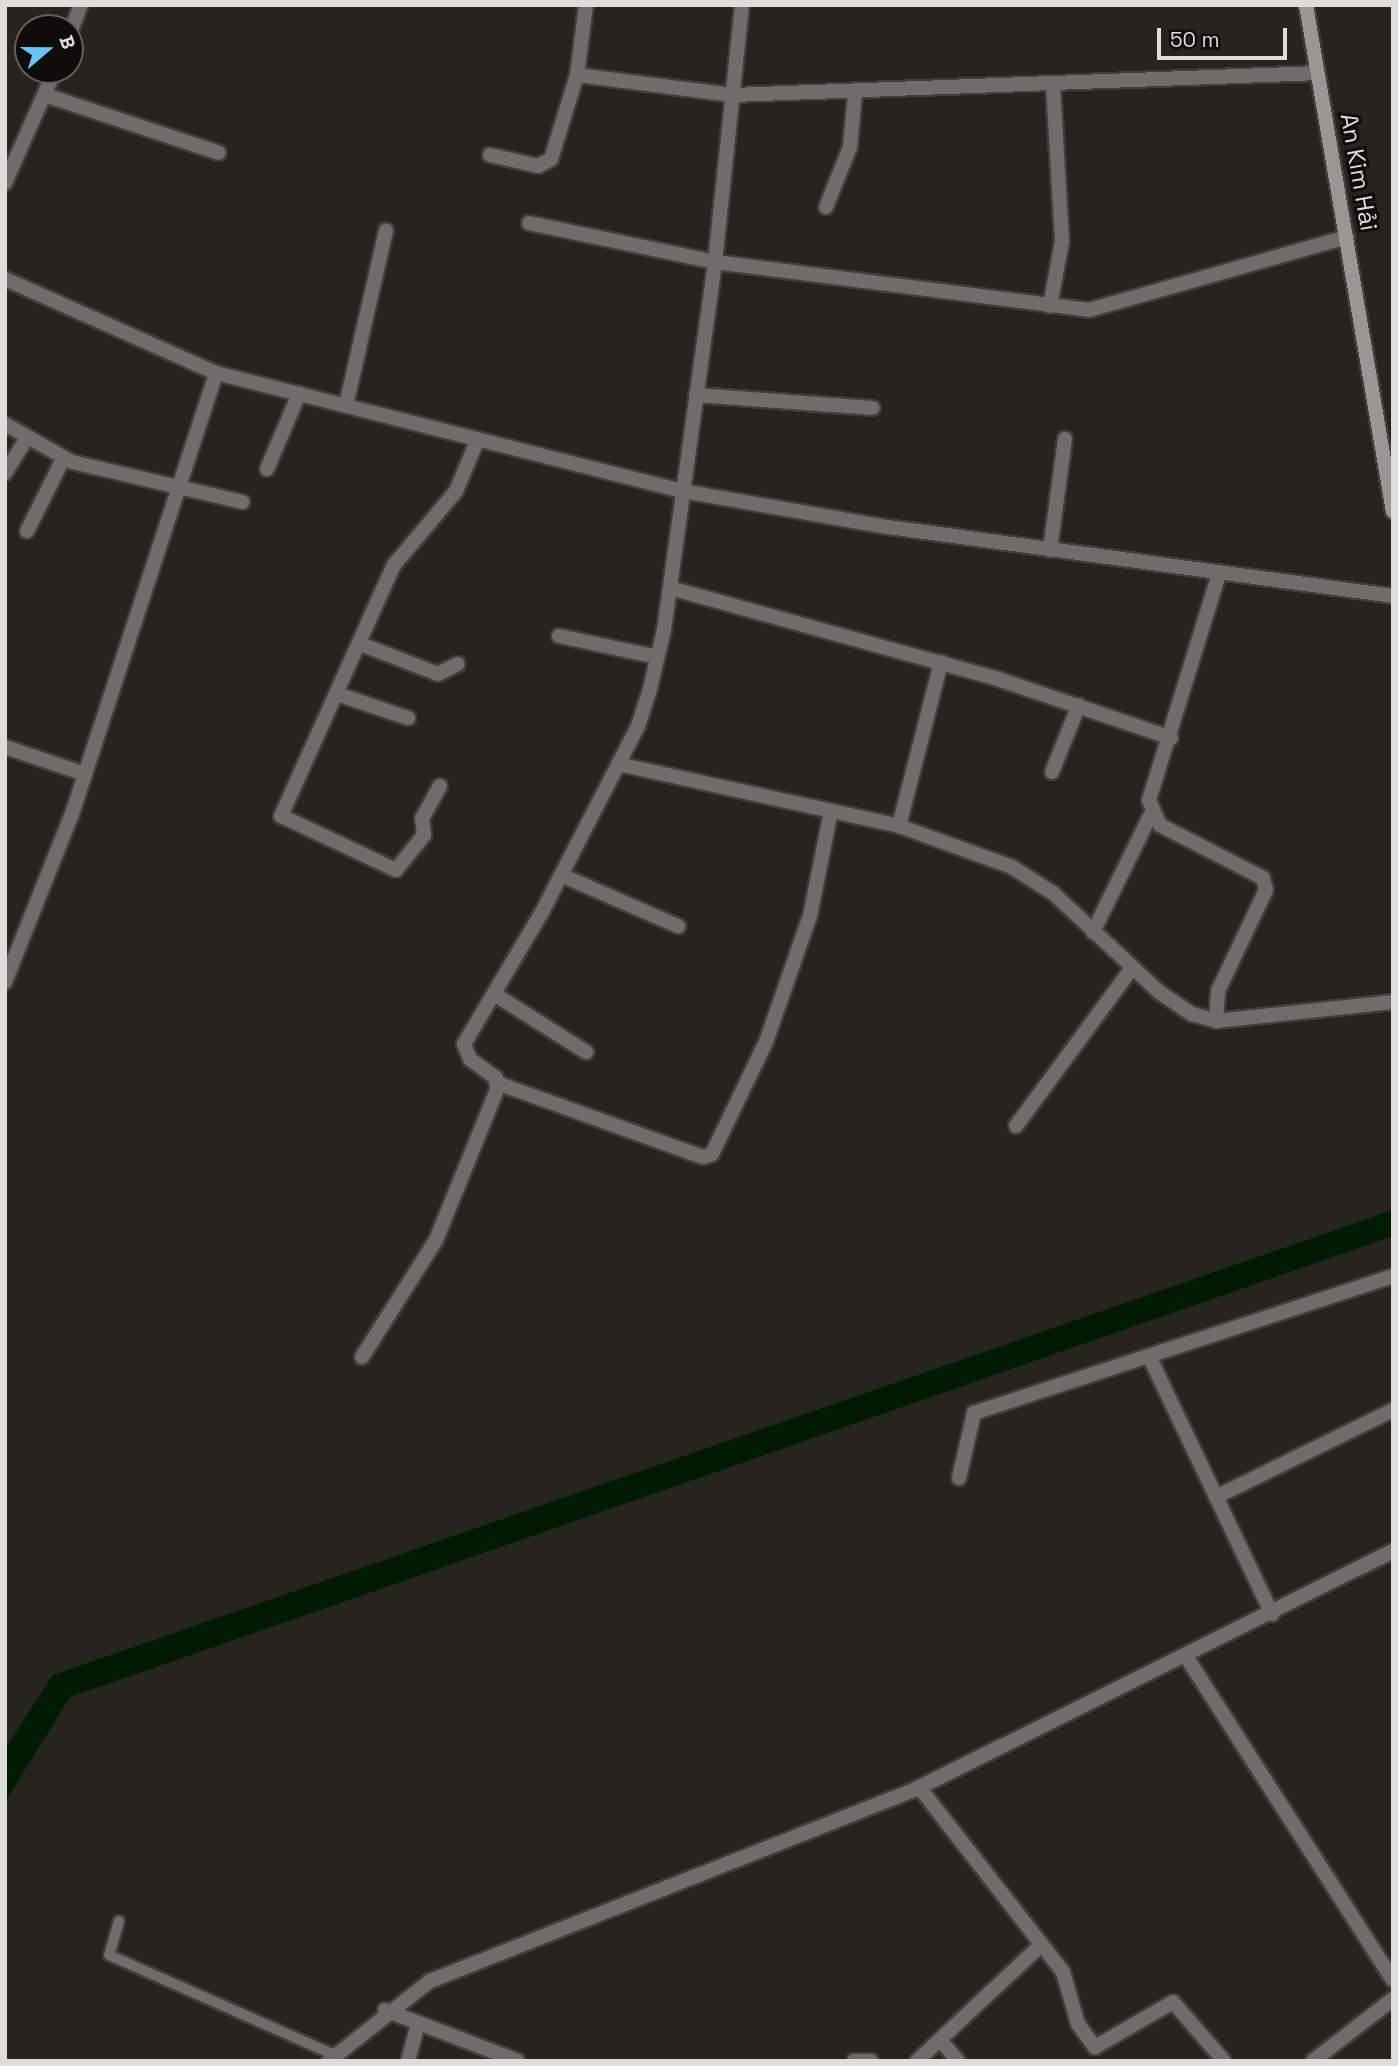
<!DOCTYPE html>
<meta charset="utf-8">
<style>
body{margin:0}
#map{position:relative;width:1398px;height:2066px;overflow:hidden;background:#26241e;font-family:"Space Grotesk",sans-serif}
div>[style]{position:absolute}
.water>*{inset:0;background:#001b01}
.roads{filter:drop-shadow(2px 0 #403e38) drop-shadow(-2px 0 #403e38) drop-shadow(0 2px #403e38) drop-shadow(0 -2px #403e38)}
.lane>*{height:10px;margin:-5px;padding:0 5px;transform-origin:5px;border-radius:5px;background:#6f6d6b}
.street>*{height:14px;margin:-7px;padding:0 7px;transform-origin:7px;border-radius:7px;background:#6f6d6b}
.secondary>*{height:14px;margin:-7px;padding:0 7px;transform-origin:7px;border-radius:7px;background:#9a9693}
span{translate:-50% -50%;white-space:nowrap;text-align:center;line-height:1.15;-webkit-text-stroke:6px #0e0d0b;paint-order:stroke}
.street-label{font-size:24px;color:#deddd9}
.frame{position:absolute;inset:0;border:7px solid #deddd9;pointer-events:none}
.north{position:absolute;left:14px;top:14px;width:70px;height:70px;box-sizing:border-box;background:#0e0d0b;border:2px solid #61605d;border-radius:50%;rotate:70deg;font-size:19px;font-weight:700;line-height:28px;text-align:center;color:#deddd9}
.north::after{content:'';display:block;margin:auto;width:24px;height:32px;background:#68c4f0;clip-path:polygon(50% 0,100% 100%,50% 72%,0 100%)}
.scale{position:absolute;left:1157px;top:28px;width:130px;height:32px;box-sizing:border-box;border:4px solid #deddd9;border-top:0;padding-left:9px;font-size:21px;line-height:24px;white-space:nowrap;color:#deddd9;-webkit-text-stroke:5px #0e0d0b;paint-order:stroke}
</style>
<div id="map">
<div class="water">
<i style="clip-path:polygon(1393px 1210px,1393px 1236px,70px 1697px,5px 1802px,5px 1749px,53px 1675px)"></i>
</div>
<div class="roads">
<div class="lane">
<i style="left:119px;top:1921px;width:35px;rotate:106deg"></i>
<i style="left:109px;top:1955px;width:247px;rotate:23.9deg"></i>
</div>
<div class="street">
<i style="left:586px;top:5px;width:71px;rotate:97.3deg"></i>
<i style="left:577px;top:75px;width:157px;rotate:7.3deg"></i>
<i style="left:733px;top:95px;width:585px;rotate:-2.15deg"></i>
<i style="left:70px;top:33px;width:30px;rotate:-69deg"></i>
<i style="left:45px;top:95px;width:183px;rotate:18.4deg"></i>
<i style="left:490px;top:155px;width:49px;rotate:12.9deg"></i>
<i style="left:538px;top:166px;width:15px;rotate:-28deg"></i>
<i style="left:551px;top:159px;width:88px;rotate:-72.8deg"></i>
<i style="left:5px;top:183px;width:124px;rotate:-66.1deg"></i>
<i style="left:826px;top:207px;width:65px;rotate:-68.2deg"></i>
<i style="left:850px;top:147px;width:53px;rotate:-84.6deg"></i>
<i style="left:529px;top:223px;width:190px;rotate:11.8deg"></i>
<i style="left:715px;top:262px;width:377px;rotate:7.3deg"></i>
<i style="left:1089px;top:310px;width:268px;rotate:-15.8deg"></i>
<i style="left:5px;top:279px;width:231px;rotate:24deg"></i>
<i style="left:216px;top:373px;width:482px;rotate:14.2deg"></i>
<i style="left:683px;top:491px;width:208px;rotate:10deg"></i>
<i style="left:888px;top:527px;width:510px;rotate:7.78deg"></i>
<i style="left:1050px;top:306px;width:66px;rotate:-79.5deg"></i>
<i style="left:1062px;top:241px;width:155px;rotate:-93.3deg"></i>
<i style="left:696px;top:395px;width:177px;rotate:4.2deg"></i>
<i style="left:346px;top:405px;width:179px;rotate:-77.1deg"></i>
<i style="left:5px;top:424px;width:77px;rotate:29.6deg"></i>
<i style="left:72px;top:462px;width:175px;rotate:13.2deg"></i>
<i style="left:267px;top:469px;width:82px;rotate:-66.9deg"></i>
<i style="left:5px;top:473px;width:41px;rotate:-57.8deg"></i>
<i style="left:27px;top:531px;width:80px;rotate:-63.4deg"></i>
<i style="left:1050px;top:550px;width:112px;rotate:-82.3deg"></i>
<i style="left:670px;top:588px;width:337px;rotate:15.5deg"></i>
<i style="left:995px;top:678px;width:186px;rotate:18.8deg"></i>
<i style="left:559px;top:636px;width:100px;rotate:12.1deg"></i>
<i style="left:363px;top:645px;width:80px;rotate:21.1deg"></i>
<i style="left:438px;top:674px;width:22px;rotate:-27deg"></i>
<i style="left:340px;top:695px;width:72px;rotate:18.7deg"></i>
<i style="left:5px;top:747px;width:84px;rotate:18.6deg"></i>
<i style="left:618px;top:764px;width:288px;rotate:12.4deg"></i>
<i style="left:899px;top:826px;width:120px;rotate:19.9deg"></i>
<i style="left:1012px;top:867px;width:49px;rotate:32.4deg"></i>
<i style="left:1053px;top:893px;width:145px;rotate:43deg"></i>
<i style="left:1159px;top:992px;width:40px;rotate:34deg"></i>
<i style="left:1192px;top:1014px;width:25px;rotate:16deg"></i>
<i style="left:1216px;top:1021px;width:178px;rotate:-6.1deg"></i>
<i style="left:1052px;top:772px;width:72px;rotate:-68.1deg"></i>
<i style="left:440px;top:786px;width:37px;rotate:119deg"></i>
<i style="left:422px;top:818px;width:17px;rotate:83deg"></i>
<i style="left:424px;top:835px;width:45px;rotate:128.7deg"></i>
<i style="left:396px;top:870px;width:127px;rotate:-154.8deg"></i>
<i style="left:281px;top:816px;width:275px;rotate:-65.8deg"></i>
<i style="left:394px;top:565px;width:97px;rotate:-50deg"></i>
<i style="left:456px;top:491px;width:56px;rotate:-67.1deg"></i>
<i style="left:899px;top:826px;width:169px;rotate:-75.6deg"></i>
<i style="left:561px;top:875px;width:128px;rotate:23.6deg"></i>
<i style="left:1093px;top:932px;width:131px;rotate:-63.8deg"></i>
<i style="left:5px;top:982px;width:181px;rotate:-68.3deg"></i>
<i style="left:72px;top:814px;width:464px;rotate:-71.9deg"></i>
<i style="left:494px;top:994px;width:109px;rotate:32.2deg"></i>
<i style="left:1216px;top:1021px;width:30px;rotate:-86deg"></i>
<i style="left:1218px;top:991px;width:112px;rotate:-64.6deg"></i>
<i style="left:1266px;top:890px;width:12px;rotate:-104deg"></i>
<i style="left:1263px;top:878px;width:116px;rotate:-152.8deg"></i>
<i style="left:1160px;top:825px;width:27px;rotate:-114deg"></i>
<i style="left:1149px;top:800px;width:237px;rotate:-72.8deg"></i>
<i style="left:497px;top:1083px;width:219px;rotate:19.8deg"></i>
<i style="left:703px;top:1157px;width:9px;rotate:-18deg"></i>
<i style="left:712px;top:1154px;width:124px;rotate:-64.3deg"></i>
<i style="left:766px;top:1042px;width:133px;rotate:-70.8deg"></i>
<i style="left:810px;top:916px;width:107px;rotate:-78.7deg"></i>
<i style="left:1016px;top:1126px;width:196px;rotate:-53.7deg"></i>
<i style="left:1149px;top:1356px;width:286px;rotate:64.5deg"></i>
<i style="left:362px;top:1357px;width:138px;rotate:-57.7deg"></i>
<i style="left:436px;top:1240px;width:162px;rotate:-67.9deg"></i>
<i style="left:497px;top:1090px;width:12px;rotate:-95deg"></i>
<i style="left:496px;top:1078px;width:32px;rotate:-144deg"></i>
<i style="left:470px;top:1059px;width:16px;rotate:-112deg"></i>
<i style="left:464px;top:1044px;width:151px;rotate:-59.4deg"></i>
<i style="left:541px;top:914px;width:212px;rotate:-62.7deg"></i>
<i style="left:638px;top:726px;width:39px;rotate:-72deg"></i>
<i style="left:650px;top:689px;width:61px;rotate:-76.7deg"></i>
<i style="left:664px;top:630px;width:372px;rotate:-82.1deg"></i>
<i style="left:715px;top:262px;width:258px;rotate:-84deg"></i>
<i style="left:959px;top:1478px;width:67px;rotate:-77deg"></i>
<i style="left:974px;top:1413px;width:441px;rotate:-18.1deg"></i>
<i style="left:1216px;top:1497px;width:197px;rotate:-26.2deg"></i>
<i style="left:1187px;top:1658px;width:382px;rotate:57.4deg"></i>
<i style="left:919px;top:1787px;width:234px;rotate:52.1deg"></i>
<i style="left:1063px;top:1972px;width:54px;rotate:73.9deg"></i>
<i style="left:1078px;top:2024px;width:29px;rotate:54deg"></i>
<i style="left:1095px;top:2047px;width:90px;rotate:-30deg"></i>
<i style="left:1173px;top:2002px;width:78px;rotate:49.2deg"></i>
<i style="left:385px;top:2010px;width:142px;rotate:21deg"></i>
<i style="left:942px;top:2042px;width:25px;rotate:50deg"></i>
<i style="left:329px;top:2061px;width:129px;rotate:-38.4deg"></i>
<i style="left:430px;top:1981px;width:520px;rotate:-21.54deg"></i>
<i style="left:914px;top:1790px;width:535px;rotate:-26.52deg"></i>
<i style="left:408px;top:2061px;width:38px;rotate:-75deg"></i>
<i style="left:854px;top:2061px;width:17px"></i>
<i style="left:917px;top:2061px;width:170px;rotate:-43.1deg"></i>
<i style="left:1313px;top:2061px;width:101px;rotate:-37.8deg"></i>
</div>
<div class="secondary">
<i style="left:1306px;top:5px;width:514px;rotate:80.26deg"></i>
</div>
</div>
<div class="street-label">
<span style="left:1359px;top:172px;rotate:80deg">An Kim Hải</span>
</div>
<div class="frame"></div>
<div class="north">B</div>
<div class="scale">50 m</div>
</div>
